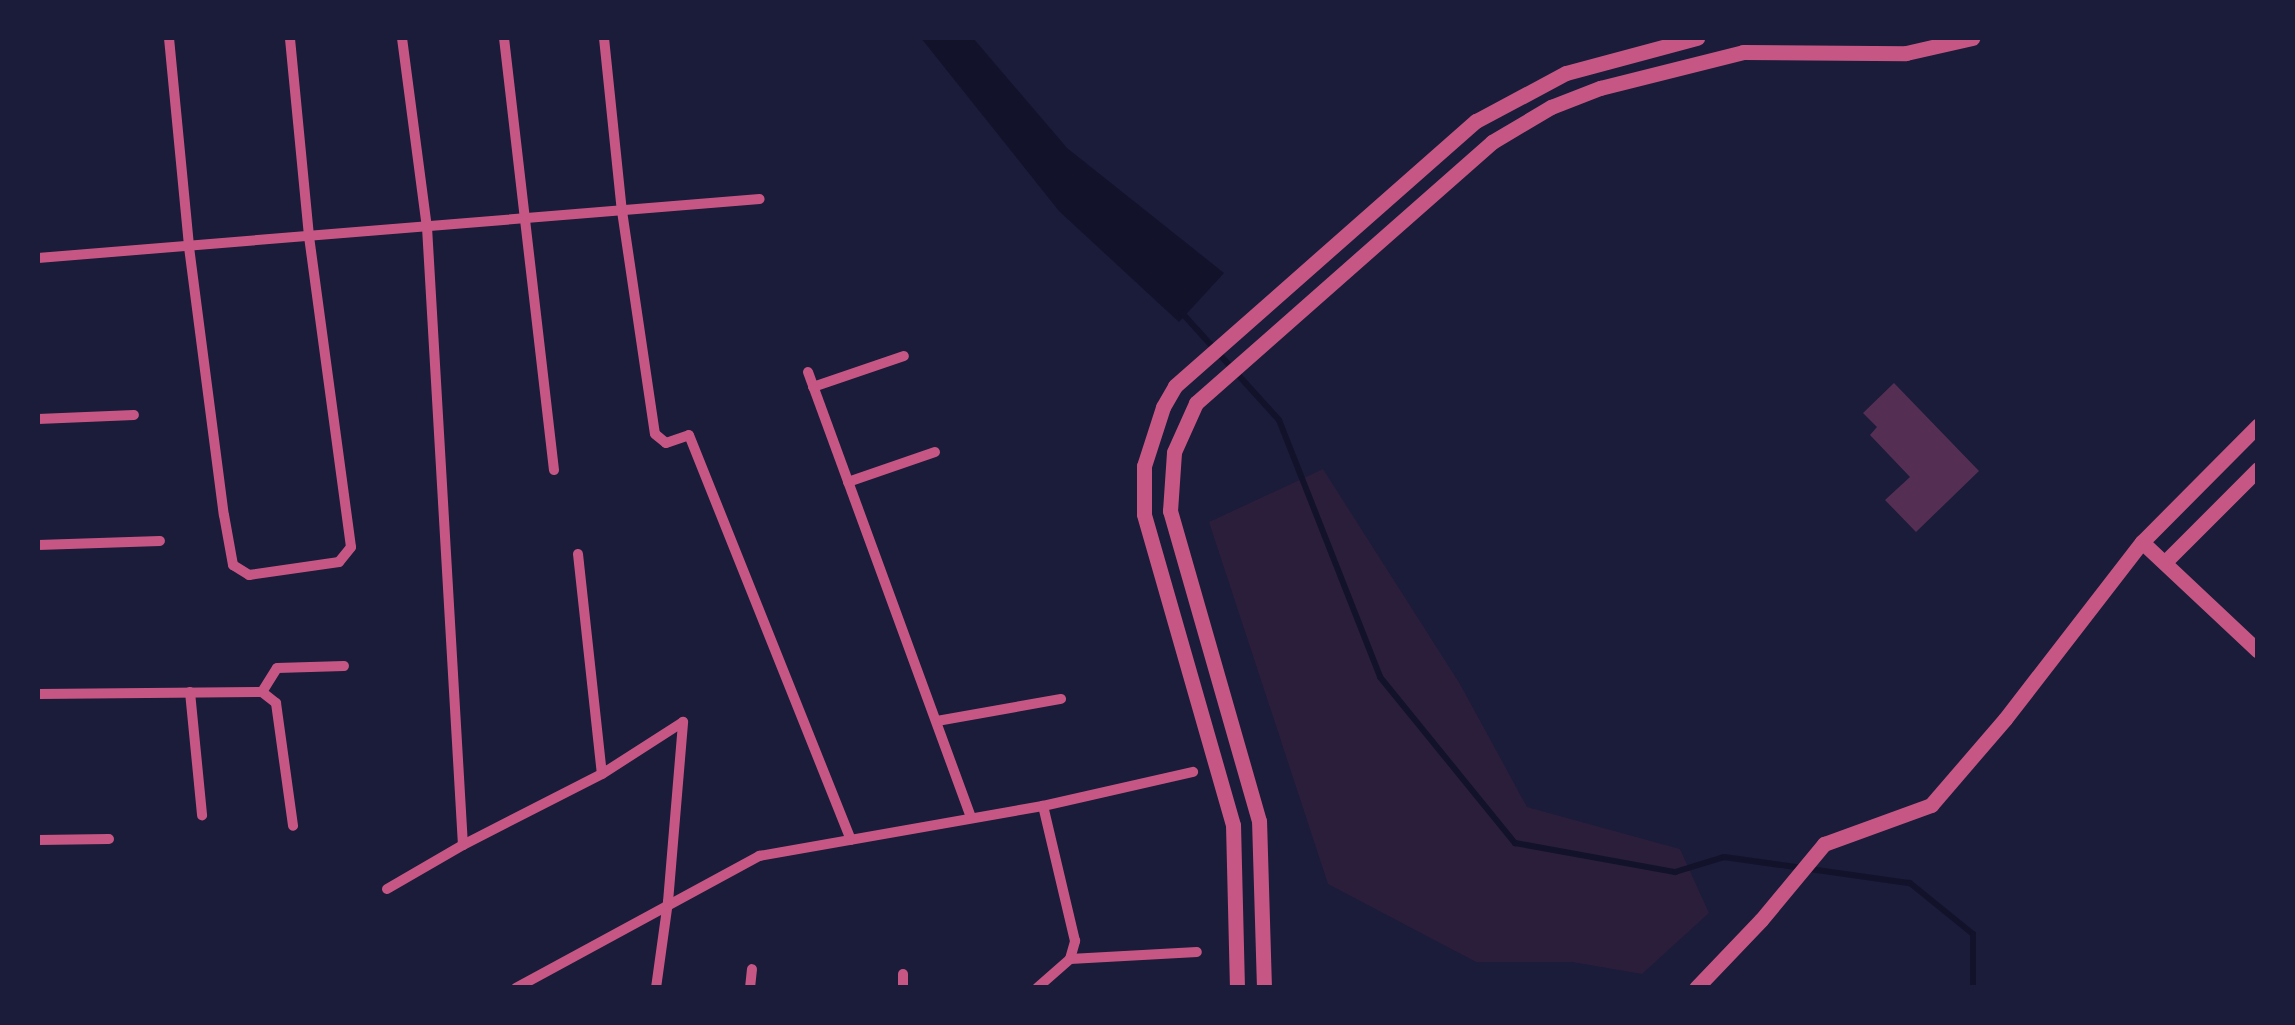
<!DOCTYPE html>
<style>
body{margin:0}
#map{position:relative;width:2295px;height:1025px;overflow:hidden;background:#1b1b3a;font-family:"Nunito Sans",sans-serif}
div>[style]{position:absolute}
.green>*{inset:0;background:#2a1e3b}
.water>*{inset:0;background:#12122b}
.stream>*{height:6px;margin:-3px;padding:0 3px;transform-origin:3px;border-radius:3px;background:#12122b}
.building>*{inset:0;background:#542f53}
.minor>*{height:10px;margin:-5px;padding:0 5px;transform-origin:5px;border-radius:5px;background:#c65784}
.tertiary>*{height:15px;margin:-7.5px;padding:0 7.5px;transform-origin:7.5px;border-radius:7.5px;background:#c65784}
span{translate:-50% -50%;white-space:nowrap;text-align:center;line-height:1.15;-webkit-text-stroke:9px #1b1b3a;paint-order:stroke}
.frame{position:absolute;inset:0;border:40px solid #1b1b3a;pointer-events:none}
</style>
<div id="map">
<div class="green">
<i style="clip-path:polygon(1323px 469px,1460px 684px,1527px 807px,1680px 849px,1709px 913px,1642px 974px,1572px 962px,1476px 962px,1328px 884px,1209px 522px)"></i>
</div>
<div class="water">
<i style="clip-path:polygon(921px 38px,973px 38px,1067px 148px,1224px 273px,1179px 322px,1059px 211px)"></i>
</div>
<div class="stream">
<i style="left:1182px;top:313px;width:144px;rotate:47.8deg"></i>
<i style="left:1279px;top:420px;width:276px;rotate:68.5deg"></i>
<i style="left:1380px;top:677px;width:214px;rotate:50.9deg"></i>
<i style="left:1515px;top:843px;width:163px;rotate:10.3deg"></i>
<i style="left:1675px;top:872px;width:51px;rotate:-17deg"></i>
<i style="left:1724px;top:857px;width:188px;rotate:8deg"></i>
<i style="left:1910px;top:883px;width:81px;rotate:39deg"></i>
<i style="left:1973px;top:934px;width:54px;rotate:90deg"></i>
</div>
<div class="building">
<i style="clip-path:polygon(1894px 383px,1979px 471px,1916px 532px,1885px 500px,1910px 477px,1870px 435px,1877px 427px,1863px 413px)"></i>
</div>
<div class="minor">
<i style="left:169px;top:38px;width:210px;rotate:84.5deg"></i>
<i style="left:189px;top:247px;width:270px;rotate:82.6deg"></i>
<i style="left:224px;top:515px;width:51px;rotate:79.8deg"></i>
<i style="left:233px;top:565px;width:19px;rotate:32deg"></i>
<i style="left:249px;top:575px;width:91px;rotate:-8.2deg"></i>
<i style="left:339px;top:562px;width:19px;rotate:-51deg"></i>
<i style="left:351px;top:547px;width:314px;rotate:-97.7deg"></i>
<i style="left:309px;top:236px;width:199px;rotate:-95.5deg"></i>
<i style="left:402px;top:38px;width:191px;rotate:82.5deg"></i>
<i style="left:427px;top:227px;width:619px;rotate:86.67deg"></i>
<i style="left:463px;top:845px;width:156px;rotate:-27.1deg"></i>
<i style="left:602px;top:774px;width:96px;rotate:-32.7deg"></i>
<i style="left:504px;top:38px;width:435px;rotate:83.4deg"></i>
<i style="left:604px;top:38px;width:174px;rotate:84.1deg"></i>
<i style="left:622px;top:211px;width:225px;rotate:81.6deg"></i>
<i style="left:655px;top:434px;width:14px;rotate:39deg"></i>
<i style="left:666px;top:443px;width:24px;rotate:-19deg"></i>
<i style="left:689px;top:435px;width:436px;rotate:68.2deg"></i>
<i style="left:38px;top:258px;width:724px;rotate:-4.67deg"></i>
<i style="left:808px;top:372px;width:475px;rotate:69.9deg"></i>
<i style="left:813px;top:387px;width:96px;rotate:-18.8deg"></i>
<i style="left:38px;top:419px;width:96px;rotate:-2.4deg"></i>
<i style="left:848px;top:482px;width:92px;rotate:-19deg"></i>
<i style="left:38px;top:545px;width:122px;rotate:-1.9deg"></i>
<i style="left:578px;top:554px;width:221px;rotate:83.8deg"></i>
<i style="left:190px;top:692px;width:124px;rotate:84.4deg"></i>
<i style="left:262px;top:692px;width:28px;rotate:-58deg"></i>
<i style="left:277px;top:668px;width:67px;rotate:-1.7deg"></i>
<i style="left:38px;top:694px;width:224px;rotate:-0.5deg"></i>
<i style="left:262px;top:692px;width:18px;rotate:38deg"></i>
<i style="left:276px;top:703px;width:124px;rotate:82.1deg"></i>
<i style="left:937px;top:721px;width:126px;rotate:-10.1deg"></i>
<i style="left:38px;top:840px;width:71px;rotate:-0.8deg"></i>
<i style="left:387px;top:889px;width:88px;rotate:-30.1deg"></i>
<i style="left:1070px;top:959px;width:127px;rotate:-3.2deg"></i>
<i style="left:903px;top:974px;width:14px;rotate:90deg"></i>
<i style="left:516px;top:988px;width:277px;rotate:-28.5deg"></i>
<i style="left:759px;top:856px;width:288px;rotate:-10deg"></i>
<i style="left:1043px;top:806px;width:154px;rotate:-12.8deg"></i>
<i style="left:656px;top:988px;width:87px;rotate:-82.1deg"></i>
<i style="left:668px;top:902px;width:181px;rotate:-85.2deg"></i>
<i style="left:750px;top:988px;width:19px;rotate:-84deg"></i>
<i style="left:1037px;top:988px;width:44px;rotate:-41.3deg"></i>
<i style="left:1070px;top:959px;width:19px;rotate:-74deg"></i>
<i style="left:1075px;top:941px;width:139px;rotate:-103.3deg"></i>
</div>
<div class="tertiary">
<i style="left:2142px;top:542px;width:159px;rotate:43.2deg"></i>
<i style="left:2165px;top:562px;width:132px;rotate:-45deg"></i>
<i style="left:1237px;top:988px;width:163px;rotate:-91.4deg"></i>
<i style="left:1233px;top:825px;width:323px;rotate:-106deg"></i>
<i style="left:1144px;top:514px;width:48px;rotate:-90deg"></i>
<i style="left:1144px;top:466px;width:62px;rotate:-72.1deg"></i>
<i style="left:1163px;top:407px;width:24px;rotate:-60deg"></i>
<i style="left:1175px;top:386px;width:401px;rotate:-41.4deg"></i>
<i style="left:1476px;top:121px;width:102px;rotate:-28.1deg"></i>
<i style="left:1566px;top:73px;width:136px;rotate:-15deg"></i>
<i style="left:1264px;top:988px;width:167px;rotate:-91.7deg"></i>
<i style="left:1259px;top:821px;width:323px;rotate:-106deg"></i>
<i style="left:1170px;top:511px;width:59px;rotate:-86.1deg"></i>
<i style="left:1174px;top:452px;width:54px;rotate:-65.8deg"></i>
<i style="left:1196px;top:403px;width:395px;rotate:-41.4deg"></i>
<i style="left:1492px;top:142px;width:69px;rotate:-30.7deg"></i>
<i style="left:1551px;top:107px;width:53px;rotate:-21.2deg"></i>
<i style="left:1600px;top:88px;width:147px;rotate:-14.1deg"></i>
<i style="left:1743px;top:52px;width:163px;rotate:0.4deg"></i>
<i style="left:1906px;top:53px;width:68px;rotate:-12.8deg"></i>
<i style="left:1696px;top:988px;width:94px;rotate:-46.3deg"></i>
<i style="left:1761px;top:920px;width:99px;rotate:-50.3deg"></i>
<i style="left:1824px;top:844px;width:114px;rotate:-20deg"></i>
<i style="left:1931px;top:805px;width:113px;rotate:-49.3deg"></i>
<i style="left:2005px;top:719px;width:224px;rotate:-52.3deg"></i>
<i style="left:2142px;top:542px;width:165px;rotate:-45.2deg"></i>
</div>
<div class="frame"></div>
</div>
